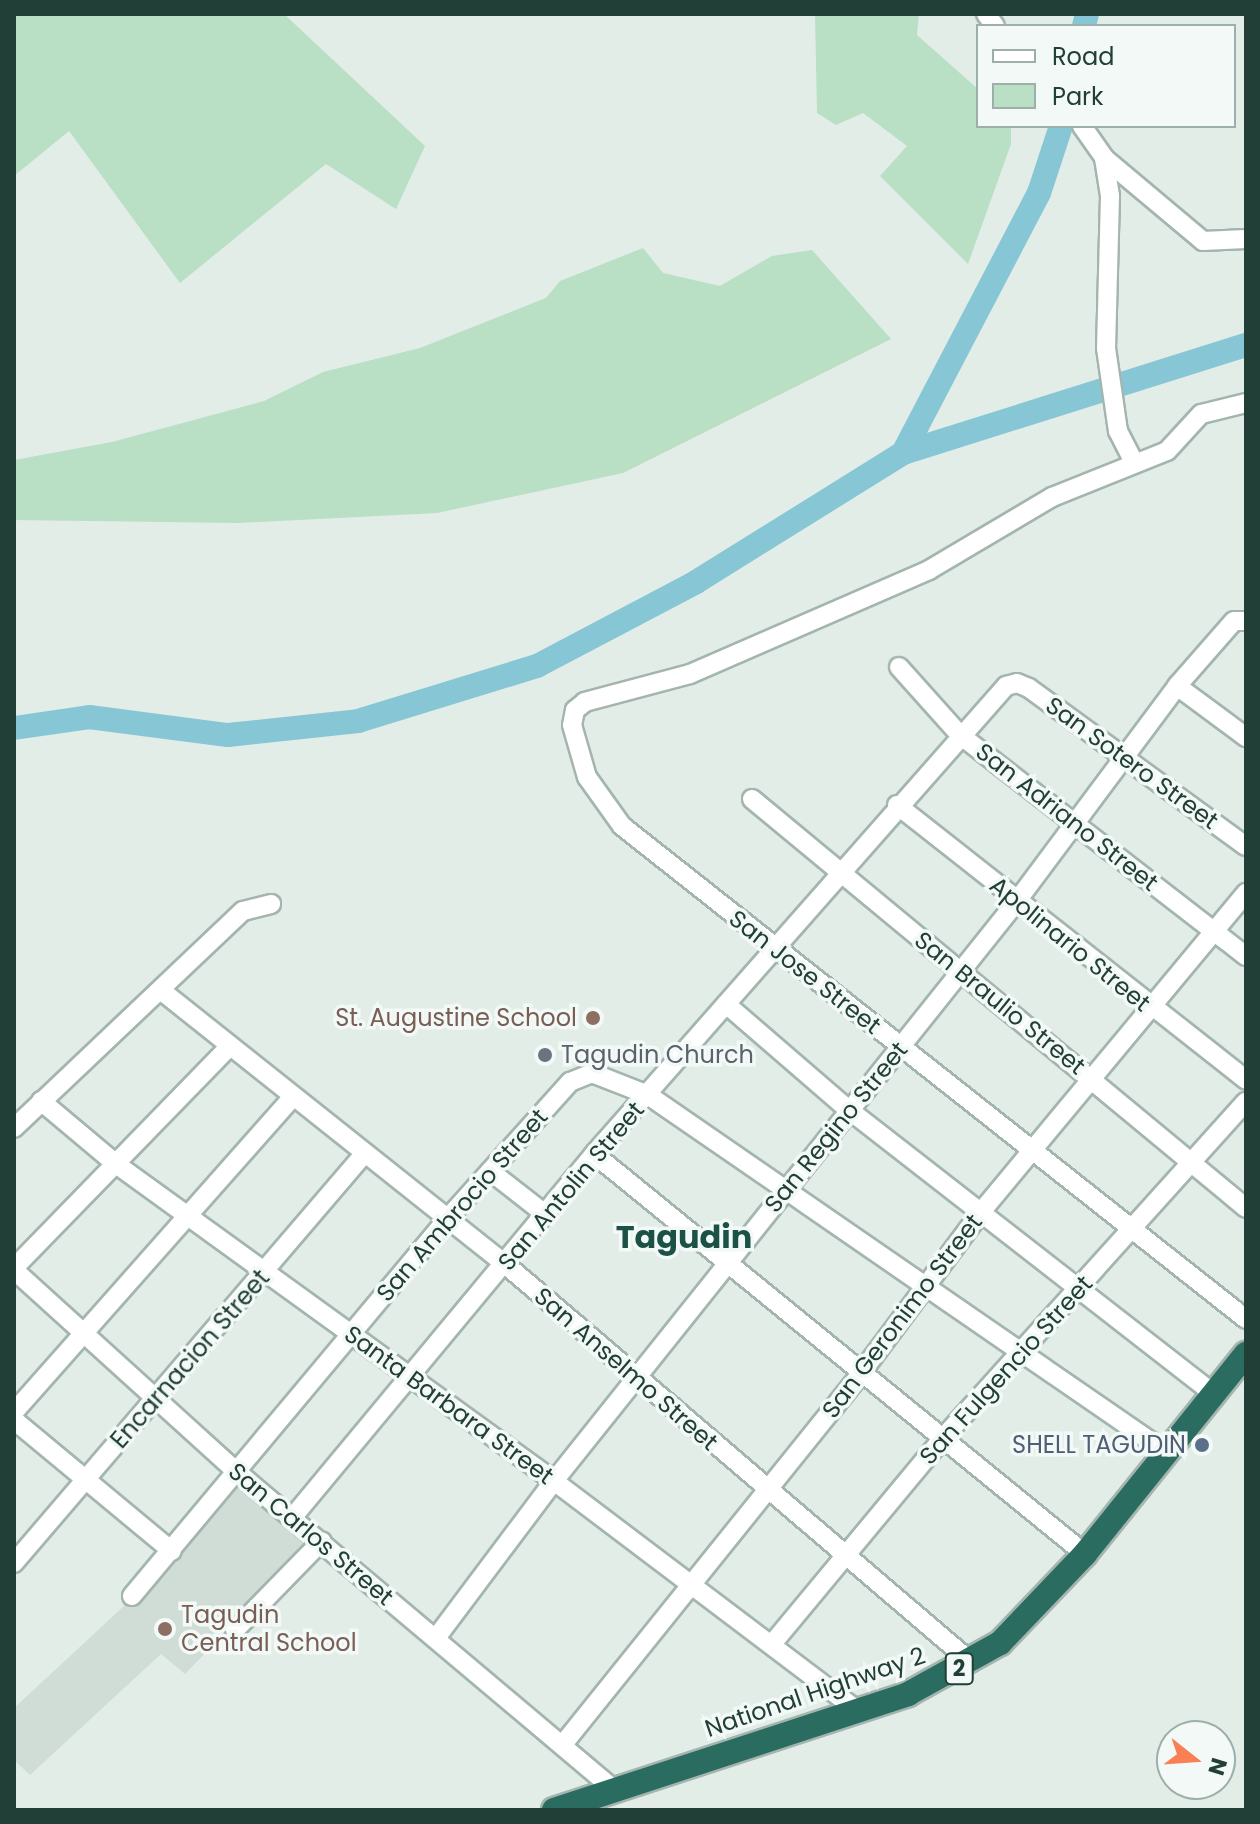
<!DOCTYPE html>
<style>
body{margin:0}
#map{position:relative;width:1260px;height:1824px;overflow:hidden;background:#e2ede8;font-family:Poppins,sans-serif}
div>[style]{position:absolute}
.built>*{inset:0;background:#d0ddd7}
.green>*{inset:0;background:#b9dfc4}
.river>*{height:24px;margin:-12px;padding:0 12px;transform-origin:12px;border-radius:12px;background:#87c6d4}
.roads{filter:drop-shadow(2px 0 #a4b5af) drop-shadow(-2px 0 #a4b5af) drop-shadow(0 2px #a4b5af) drop-shadow(0 -2px #a4b5af)}
.minor>*{height:18px;margin:-9px;padding:0 9px;transform-origin:9px;border-radius:9px;background:#fff}
.highway>*{height:24px;margin:-12px;padding:0 12px;transform-origin:12px;border-radius:12px;background:#2b6c60}
.dots>*{width:22px;height:22px;translate:-50% -50%;box-sizing:border-box;border:4px solid #f2f9f6;border-radius:50%}
span{translate:-50% -50%;white-space:nowrap;text-align:center;line-height:1.15;-webkit-text-stroke:7px #f2f9f6;paint-order:stroke}
.shield-label span{padding:2px 6px;background:#f2f9f6;border:2px solid;border-radius:6px;-webkit-text-stroke-width:0}
.shield-label{font-size:22px;color:#213e37;font-weight:700}
.street-label{font-size:24px;color:#213e37}
.education-label{font-size:24px;color:#785e54}
.right{translate:-100% -50%;text-align:right}
.left{translate:0 -50%;text-align:left}
.worship-label{font-size:24px;color:#5b616d}
.service-label{font-size:24px;color:#4e5e75}
.district-label{font-size:32px;color:#1c5246;font-weight:700}
.frame{position:absolute;inset:0;border:16px solid #213e37;pointer-events:none}
.legend{position:absolute;left:976px;top:24px;width:260px;height:104px;box-sizing:border-box;background:#f2f9f6;border:2px solid #9eaeaa;margin:0;padding:10px 14px;list-style:none;font-size:24px;color:#213e37}
.legend li{display:flex;align-items:center;gap:16px;height:40px}
.legend b{width:40px;border:2px solid #9eaeaa}
.north{position:absolute;left:1156px;top:1720px;width:80px;height:80px;box-sizing:border-box;background:#f2f9f6;border:2px solid #9eaeaa;border-radius:50%;rotate:107deg;font-size:22px;font-weight:700;line-height:32px;text-align:center;color:#213e37}
.north::after{content:'';display:block;margin:auto;width:28px;height:36px;background:#f88054;clip-path:polygon(50% 0,100% 100%,50% 72%,0 100%)}
</style>
<div id="map">
<div class="built">
<i style="clip-path:polygon(239px 1480px,313px 1542px,185px 1674px,161px 1654px,30px 1775px,14px 1760px,14px 1708px,125px 1605px)"></i>
</div>
<div class="green">
<i style="clip-path:polygon(14px 14px,284px 14px,425px 146px,396px 209px,326px 164px,180px 283px,69px 131px,14px 176px)"></i>
<i style="clip-path:polygon(815px 14px,919px 14px,917px 35px,978px 89px,978px 126px,1011px 128px,1011px 144px,968px 264px,880px 176px,907px 146px,863px 113px,836px 125px,817px 113px)"></i>
<i style="clip-path:polygon(643px 248px,663px 273px,720px 286px,772px 256px,812px 250px,891px 339px,623px 473px,437px 513px,238px 523px,14px 520px,14px 460px,112px 442px,264px 401px,323px 372px,420px 348px,546px 298px,560px 281px)"></i>
</div>
<div class="river">
<i style="left:1084px;top:26px;width:12px;rotate:-76deg"></i>
<i style="left:903px;top:453px;width:293px;rotate:-62.4deg"></i>
<i style="left:1039px;top:193px;width:71px;rotate:-71.8deg"></i>
<i style="left:14px;top:728px;width:76px;rotate:-8.3deg"></i>
<i style="left:89px;top:717px;width:140px;rotate:7.4deg"></i>
<i style="left:228px;top:735px;width:131px;rotate:-6.1deg"></i>
<i style="left:358px;top:721px;width:187px;rotate:-17.1deg"></i>
<i style="left:537px;top:666px;width:180px;rotate:-27.8deg"></i>
<i style="left:696px;top:582px;width:244px;rotate:-31.9deg"></i>
<i style="left:903px;top:453px;width:360px;rotate:-17.5deg"></i>
</div>
<div class="roads">
<div class="minor">
<i style="left:986px;top:14px;width:15px;rotate:53deg"></i>
<i style="left:1082px;top:126px;width:39px;rotate:55deg"></i>
<i style="left:1104px;top:158px;width:38px;rotate:81deg"></i>
<i style="left:1110px;top:196px;width:152px;rotate:91.5deg"></i>
<i style="left:1106px;top:348px;width:84px;rotate:81.8deg"></i>
<i style="left:1118px;top:431px;width:35px;rotate:63deg"></i>
<i style="left:1104px;top:158px;width:129px;rotate:40deg"></i>
<i style="left:1203px;top:241px;width:43px;rotate:-2.7deg"></i>
<i style="left:1246px;top:403px;width:46px;rotate:166.3deg"></i>
<i style="left:1201px;top:414px;width:50px;rotate:132.6deg"></i>
<i style="left:1167px;top:451px;width:124px;rotate:158.2deg"></i>
<i style="left:1052px;top:497px;width:143px;rotate:149.3deg"></i>
<i style="left:929px;top:570px;width:261px;rotate:156.5deg"></i>
<i style="left:690px;top:674px;width:109px;rotate:165.1deg"></i>
<i style="left:585px;top:702px;width:13px;rotate:141deg"></i>
<i style="left:575px;top:710px;width:15px;rotate:101deg"></i>
<i style="left:572px;top:725px;width:54px;rotate:73.9deg"></i>
<i style="left:587px;top:777px;width:60px;rotate:54.5deg"></i>
<i style="left:622px;top:826px;width:795px;rotate:38.31deg"></i>
<i style="left:899px;top:667px;width:91px;rotate:48.1deg"></i>
<i style="left:960px;top:735px;width:361px;rotate:37.7deg"></i>
<i style="left:1177px;top:686px;width:86px;rotate:36.5deg"></i>
<i style="left:752px;top:799px;width:641px;rotate:39.62deg"></i>
<i style="left:897px;top:805px;width:444px;rotate:38.2deg"></i>
<i style="left:163px;top:992px;width:437px;rotate:38.5deg"></i>
<i style="left:505px;top:1264px;width:613px;rotate:40.5deg"></i>
<i style="left:726px;top:1004px;width:162px;rotate:40.8deg"></i>
<i style="left:849px;top:1110px;width:461px;rotate:37.9deg"></i>
<i style="left:41px;top:1101px;width:98px;rotate:40deg"></i>
<i style="left:116px;top:1164px;width:541px;rotate:35.89deg"></i>
<i style="left:554px;top:1481px;width:380px;rotate:37.1deg"></i>
<i style="left:14px;top:1128px;width:315px;rotate:-43.5deg"></i>
<i style="left:243px;top:911px;width:29px;rotate:-14deg"></i>
<i style="left:594px;top:1154px;width:633px;rotate:39.17deg"></i>
<i style="left:490px;top:1171px;width:70px;rotate:38deg"></i>
<i style="left:14px;top:1268px;width:308px;rotate:-45.8deg"></i>
<i style="left:14px;top:1270px;width:301px;rotate:42.2deg"></i>
<i style="left:237px;top:1472px;width:493px;rotate:40.1deg"></i>
<i style="left:14px;top:1412px;width:421px;rotate:-48.5deg"></i>
<i style="left:14px;top:1420px;width:205px;rotate:39.7deg"></i>
<i style="left:292px;top:1518px;width:473px;rotate:-50.3deg"></i>
<i style="left:594px;top:1154px;width:624px;rotate:-48.64deg"></i>
<i style="left:1006px;top:686px;width:11px;rotate:-15deg"></i>
<i style="left:1017px;top:683px;width:13px;rotate:23deg"></i>
<i style="left:1029px;top:688px;width:268px;rotate:36.1deg"></i>
<i style="left:14px;top:1563px;width:538px;rotate:-49.44deg"></i>
<i style="left:132px;top:1596px;width:493px;rotate:-50.1deg"></i>
<i style="left:448px;top:1218px;width:183px;rotate:-48.1deg"></i>
<i style="left:570px;top:1082px;width:24px;rotate:-22deg"></i>
<i style="left:592px;top:1073px;width:60px;rotate:21.4deg"></i>
<i style="left:648px;top:1095px;width:629px;rotate:34.57deg"></i>
<i style="left:235px;top:1630px;width:124px;rotate:-45.7deg"></i>
<i style="left:436px;top:1638px;width:196px;rotate:-53.1deg"></i>
<i style="left:554px;top:1481px;width:742px;rotate:-51.4deg"></i>
<i style="left:1017px;top:901px;width:268px;rotate:-53.3deg"></i>
<i style="left:1177px;top:686px;width:86px;rotate:-48.8deg"></i>
<i style="left:1234px;top:621px;width:12px"></i>
<i style="left:772px;top:1644px;width:268px;rotate:-50.3deg"></i>
<i style="left:943px;top:1438px;width:452px;rotate:-48deg"></i>
<i style="left:564px;top:1743px;width:474px;rotate:-51.2deg"></i>
<i style="left:861px;top:1373px;width:201px;rotate:-53.3deg"></i>
<i style="left:981px;top:1212px;width:415px;rotate:-50.3deg"></i>
</div>
<div class="highway">
<i style="left:554px;top:1810px;width:373px;rotate:-18.1deg"></i>
<i style="left:908px;top:1694px;width:105px;rotate:-29deg"></i>
<i style="left:1000px;top:1643px;width:123px;rotate:-46.3deg"></i>
<i style="left:1085px;top:1554px;width:257px;rotate:-51.2deg"></i>
</div>
</div>
<div class="dots">
<i style="left:593px;top:1018px;background:#8d6e63"></i>
<i style="left:545px;top:1055px;background:#6b7280"></i>
<i style="left:1202px;top:1445px;background:#5c6f8a"></i>
<i style="left:165px;top:1629px;background:#8d6e63"></i>
</div>
<div class="shield-label">
<span style="left:959px;top:1669px">2</span>
</div>
<div class="street-label">
<span style="left:1132px;top:763px;rotate:36deg">San Sotero Street</span>
<span style="left:1067px;top:817px;rotate:38deg">San Adriano Street</span>
<span style="left:1070px;top:944px;rotate:39deg">Apolinario Street</span>
<span style="left:805px;top:972px;rotate:38deg">San Jose Street</span>
<span style="left:1000px;top:1003px;rotate:39deg">San Braulio Street</span>
<span style="left:836px;top:1127px;rotate:-51deg">San Regino Street</span>
<span style="left:571px;top:1186px;rotate:-50deg">San Antolin Street</span>
<span style="left:462px;top:1205px;rotate:-49deg">San Ambrocio Street</span>
<span style="left:902px;top:1316px;rotate:-53deg">San Geronimo Street</span>
<span style="left:190px;top:1359px;rotate:-49deg">Encarnacion Street</span>
<span style="left:626px;top:1369px;rotate:41deg">San Anselmo Street</span>
<span style="left:1006px;top:1370px;rotate:-48deg">San Fulgencio Street</span>
<span style="left:449px;top:1405px;rotate:36deg">Santa Barbara Street</span>
<span style="left:311px;top:1534px;rotate:40deg">San Carlos Street</span>
<span style="left:815px;top:1692px;rotate:-19deg">National Highway 2</span>
</div>
<div class="education-label">
<span class="right" style="left:577px;top:1018px">St. Augustine School</span>
<span class="left" style="left:181px;top:1629px">Tagudin<br>Central School</span>
</div>
<div class="worship-label">
<span class="left" style="left:561px;top:1055px">Tagudin Church</span>
</div>
<div class="service-label">
<span class="right" style="left:1186px;top:1445px">SHELL TAGUDIN</span>
</div>
<div class="district-label">
<span style="left:684px;top:1237px">Tagudin</span>
</div>
<div class="frame"></div>
<ul class="legend">
<li><b style="height:10px;background:#fff"></b>Road</li>
<li><b style="height:22px;background:#b9dfc4"></b>Park</li>
</ul>
<div class="north">N</div>
</div>
